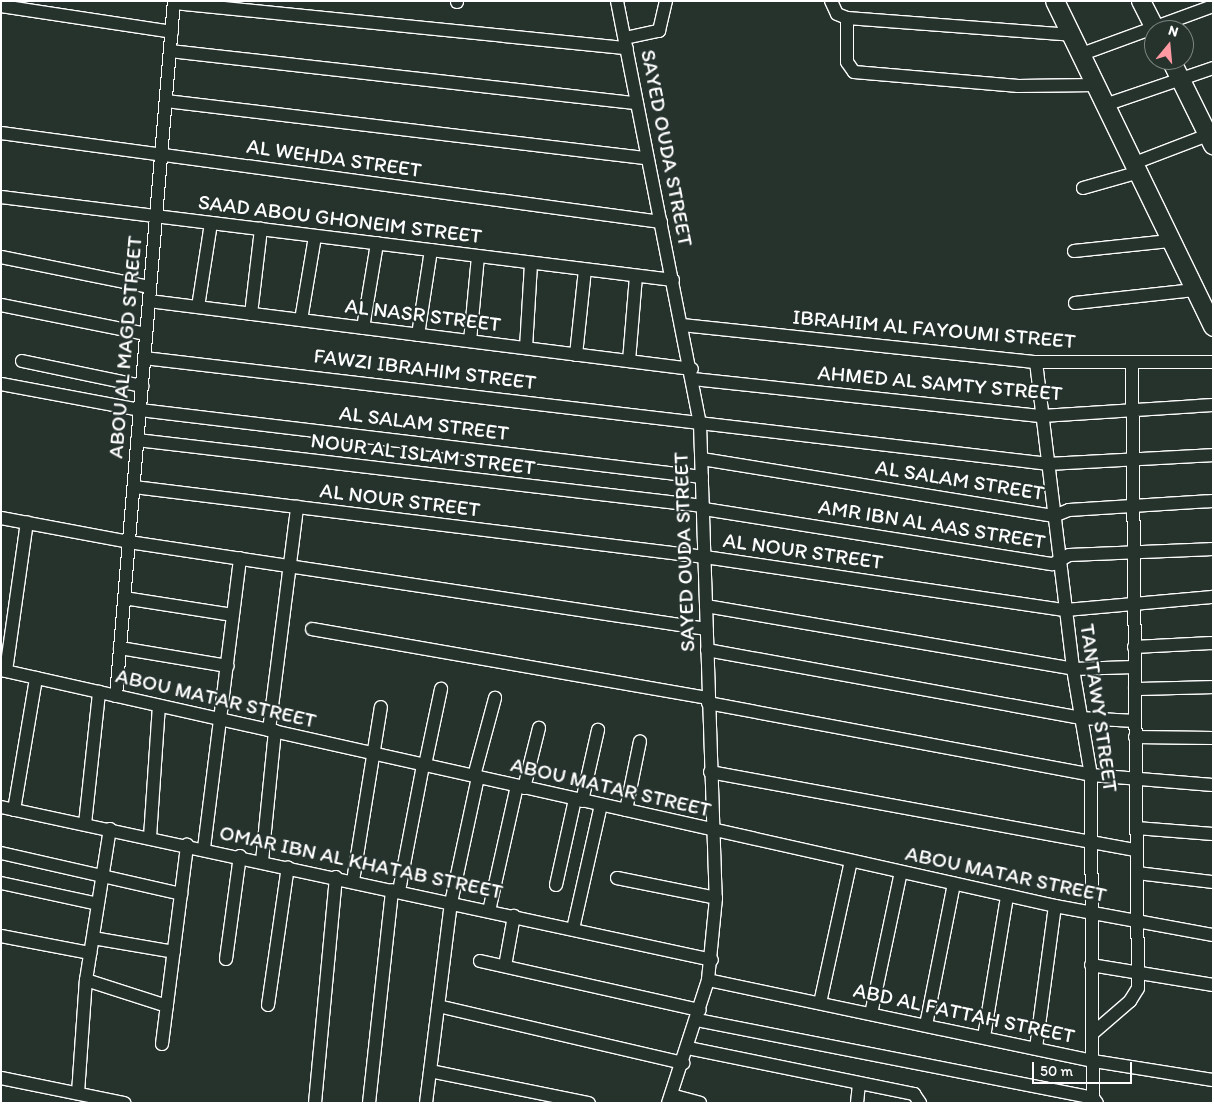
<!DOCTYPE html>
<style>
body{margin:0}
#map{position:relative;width:1214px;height:1104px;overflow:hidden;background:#26332d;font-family:Itim,sans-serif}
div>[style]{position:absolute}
.roads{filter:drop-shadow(1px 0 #fff) drop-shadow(-1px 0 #fff) drop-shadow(0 1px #fff) drop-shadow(0 -1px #fff)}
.street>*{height:12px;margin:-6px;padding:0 6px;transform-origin:6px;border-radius:6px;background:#26332d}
.secondary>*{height:18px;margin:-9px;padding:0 9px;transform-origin:9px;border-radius:9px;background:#26332d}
span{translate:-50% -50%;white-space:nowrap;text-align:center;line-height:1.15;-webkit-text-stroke:4px #26332d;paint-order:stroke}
.street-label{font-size:21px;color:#fff}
.frame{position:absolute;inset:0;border:2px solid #fff;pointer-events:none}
.north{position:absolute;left:1144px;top:20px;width:50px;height:50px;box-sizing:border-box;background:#26332d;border:1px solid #7d8581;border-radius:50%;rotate:17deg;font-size:14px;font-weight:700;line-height:20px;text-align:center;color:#fff}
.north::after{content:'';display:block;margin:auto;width:18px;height:22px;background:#ff9aa2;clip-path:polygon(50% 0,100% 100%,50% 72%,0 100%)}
.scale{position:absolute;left:1032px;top:1062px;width:100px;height:22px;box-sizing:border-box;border:2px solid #fff;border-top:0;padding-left:6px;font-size:15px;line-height:18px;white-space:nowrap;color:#fff;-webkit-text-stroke:4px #26332d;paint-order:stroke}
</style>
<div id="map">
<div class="roads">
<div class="street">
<i style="left:617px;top:1px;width:431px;rotate:78.9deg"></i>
<i style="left:700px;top:424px;width:474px;rotate:88.1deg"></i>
<i style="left:716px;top:898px;width:82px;rotate:95.6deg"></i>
<i style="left:708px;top:980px;width:129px;rotate:108deg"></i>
<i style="left:831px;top:1px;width:14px;rotate:65deg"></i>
<i style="left:837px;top:14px;width:11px;rotate:22deg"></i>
<i style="left:847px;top:18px;width:225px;rotate:4.3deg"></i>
<i style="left:457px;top:2px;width:1px;rotate:-90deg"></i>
<i style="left:174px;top:3px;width:455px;rotate:5.7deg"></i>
<i style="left:1px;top:6px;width:173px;rotate:8.6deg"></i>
<i style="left:847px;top:18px;width:44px;rotate:90deg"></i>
<i style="left:847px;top:62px;width:12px;rotate:55deg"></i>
<i style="left:854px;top:72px;width:165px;rotate:4.9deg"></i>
<i style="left:1018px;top:86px;width:78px;rotate:-0.7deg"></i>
<i style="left:625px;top:38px;width:35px;rotate:-12deg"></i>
<i style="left:659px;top:31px;width:31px;rotate:-77deg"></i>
<i style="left:170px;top:51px;width:470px;rotate:6.4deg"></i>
<i style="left:1082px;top:54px;width:140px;rotate:-20.1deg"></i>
<i style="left:166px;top:101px;width:484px;rotate:6.8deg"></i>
<i style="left:1105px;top:105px;width:114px;rotate:-18.9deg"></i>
<i style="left:1px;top:133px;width:666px;rotate:7.68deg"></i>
<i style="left:1132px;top:164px;width:87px;rotate:-20.9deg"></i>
<i style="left:1083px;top:188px;width:55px;rotate:-15.8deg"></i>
<i style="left:1px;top:197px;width:677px;rotate:7.04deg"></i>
<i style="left:1074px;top:251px;width:96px;rotate:-6deg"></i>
<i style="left:1px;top:257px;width:152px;rotate:11.4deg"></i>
<i style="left:149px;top:301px;width:547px;rotate:7.14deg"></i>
<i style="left:1075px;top:303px;width:120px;rotate:-6.2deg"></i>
<i style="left:1px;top:305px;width:148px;rotate:11.3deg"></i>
<i style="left:198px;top:307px;width:85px;rotate:-81.2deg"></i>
<i style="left:251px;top:314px;width:86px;rotate:-83.3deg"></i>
<i style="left:301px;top:320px;width:85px;rotate:-80.5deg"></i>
<i style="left:682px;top:325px;width:356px;rotate:6deg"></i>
<i style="left:1036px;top:362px;width:177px"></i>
<i style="left:363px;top:328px;width:86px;rotate:-80.6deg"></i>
<i style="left:418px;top:335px;width:86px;rotate:-81.3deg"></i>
<i style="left:470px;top:341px;width:85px;rotate:-84.6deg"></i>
<i style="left:526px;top:348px;width:85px;rotate:-86.6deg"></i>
<i style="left:576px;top:355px;width:85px;rotate:-84deg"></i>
<i style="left:144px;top:358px;width:911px;rotate:6.68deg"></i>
<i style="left:1049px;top:464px;width:164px;rotate:-3.1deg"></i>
<i style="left:22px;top:361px;width:123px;rotate:11.8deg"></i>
<i style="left:629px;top:361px;width:85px;rotate:-85.3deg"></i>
<i style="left:1036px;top:362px;width:309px;rotate:83.1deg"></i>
<i style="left:1073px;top:669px;width:108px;rotate:80.4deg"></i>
<i style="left:1091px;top:775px;width:328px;rotate:89.7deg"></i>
<i style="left:693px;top:379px;width:351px;rotate:6.1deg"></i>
<i style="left:1042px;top:416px;width:171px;rotate:-3.7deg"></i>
<i style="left:1px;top:384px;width:141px;rotate:10.6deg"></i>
<i style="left:140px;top:410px;width:566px;rotate:6.8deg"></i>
<i style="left:137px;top:440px;width:570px;rotate:6.65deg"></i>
<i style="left:702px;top:459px;width:357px;rotate:9.2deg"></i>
<i style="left:1054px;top:516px;width:16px;rotate:-22deg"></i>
<i style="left:1069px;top:510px;width:144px;rotate:-3.6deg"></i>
<i style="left:134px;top:487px;width:575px;rotate:6.99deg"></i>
<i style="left:705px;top:557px;width:365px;rotate:8.4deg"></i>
<i style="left:1066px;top:610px;width:148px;rotate:-5.1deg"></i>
<i style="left:704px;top:509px;width:353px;rotate:9deg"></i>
<i style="left:1053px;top:564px;width:18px;rotate:-29deg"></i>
<i style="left:1069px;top:555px;width:144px;rotate:-2.4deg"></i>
<i style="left:1px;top:518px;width:130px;rotate:10.6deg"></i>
<i style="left:129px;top:542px;width:584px;rotate:8.57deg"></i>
<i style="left:124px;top:598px;width:110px;rotate:8.9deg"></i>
<i style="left:706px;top:606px;width:372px;rotate:9.7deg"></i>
<i style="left:1073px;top:669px;width:61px;rotate:-1.9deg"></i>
<i style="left:312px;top:629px;width:402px;rotate:9.9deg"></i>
<i style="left:1134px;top:647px;width:79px;rotate:-2.9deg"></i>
<i style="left:120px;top:648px;width:109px;rotate:9.5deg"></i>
<i style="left:707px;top:650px;width:379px;rotate:10.3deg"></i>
<i style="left:1080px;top:718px;width:55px;rotate:3.1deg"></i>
<i style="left:1px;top:670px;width:1080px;rotate:12.62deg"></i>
<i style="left:1055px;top:906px;width:161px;rotate:10.4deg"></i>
<i style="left:6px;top:671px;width:150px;rotate:-82deg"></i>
<i style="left:1135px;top:689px;width:78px;rotate:-1.5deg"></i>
<i style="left:116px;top:696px;width:697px;rotate:-85.23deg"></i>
<i style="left:708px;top:703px;width:390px;rotate:10.6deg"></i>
<i style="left:1091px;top:775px;width:122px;rotate:4.7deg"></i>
<i style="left:269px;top:730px;width:225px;rotate:-82.8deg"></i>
<i style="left:1135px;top:737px;width:78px;rotate:0.7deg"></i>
<i style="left:425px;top:765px;width:78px;rotate:-78.1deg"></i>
<i style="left:710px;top:772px;width:434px;rotate:10.4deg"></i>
<i style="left:474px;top:776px;width:81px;rotate:-74.9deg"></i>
<i style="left:524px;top:788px;width:62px;rotate:-76deg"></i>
<i style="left:582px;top:801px;width:73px;rotate:-77.3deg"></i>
<i style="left:1px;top:807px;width:727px;rotate:12.14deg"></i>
<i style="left:14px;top:810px;width:134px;rotate:-80.5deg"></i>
<i style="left:626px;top:810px;width:70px;rotate:-78.5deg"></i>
<i style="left:85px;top:824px;width:133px;rotate:-83.9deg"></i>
<i style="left:1136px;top:828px;width:77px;rotate:4.5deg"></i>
<i style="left:150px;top:837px;width:131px;rotate:-86.1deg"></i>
<i style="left:204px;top:848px;width:292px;rotate:-82.9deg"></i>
<i style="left:1px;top:853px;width:185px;rotate:12.8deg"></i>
<i style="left:262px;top:861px;width:131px;rotate:-84.3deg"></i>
<i style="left:1137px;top:873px;width:77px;rotate:6.8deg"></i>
<i style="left:617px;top:878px;width:101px;rotate:11.4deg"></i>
<i style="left:353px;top:881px;width:176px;rotate:-80.9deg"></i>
<i style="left:1px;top:883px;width:99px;rotate:12.2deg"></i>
<i style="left:556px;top:885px;width:88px;rotate:-77.5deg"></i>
<i style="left:399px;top:891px;width:128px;rotate:-79.2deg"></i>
<i style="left:489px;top:911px;width:128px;rotate:-77.4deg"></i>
<i style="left:573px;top:929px;width:127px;rotate:-77.3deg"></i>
<i style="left:1px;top:936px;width:91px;rotate:10.8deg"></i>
<i style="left:93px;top:938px;width:82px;rotate:9.8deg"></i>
<i style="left:226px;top:959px;width:104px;rotate:-82.3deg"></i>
<i style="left:480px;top:961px;width:225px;rotate:12.6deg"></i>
<i style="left:1091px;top:965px;width:124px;rotate:9.3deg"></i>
<i style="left:505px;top:966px;width:51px;rotate:-79.8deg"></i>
<i style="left:86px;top:980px;width:85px;rotate:17.8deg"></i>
<i style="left:708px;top:980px;width:394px;rotate:11.9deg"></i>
<i style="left:1094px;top:1061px;width:121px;rotate:9.1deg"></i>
<i style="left:820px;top:1003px;width:145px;rotate:-77.7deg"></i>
<i style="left:268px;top:1005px;width:139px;rotate:-81.8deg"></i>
<i style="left:438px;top:1006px;width:252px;rotate:13.1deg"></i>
<i style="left:871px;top:1014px;width:145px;rotate:-78.1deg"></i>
<i style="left:697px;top:1020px;width:404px;rotate:11.1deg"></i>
<i style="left:1093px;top:1098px;width:6px;rotate:51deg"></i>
<i style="left:926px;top:1025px;width:144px;rotate:-78.8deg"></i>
<i style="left:1093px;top:1033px;width:49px;rotate:-40.9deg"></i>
<i style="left:1130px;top:1001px;width:15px;rotate:-58deg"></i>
<i style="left:1138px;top:988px;width:625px;rotate:-90.55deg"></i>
<i style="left:984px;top:1037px;width:143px;rotate:-80.7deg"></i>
<i style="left:162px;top:1044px;width:201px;rotate:-82.8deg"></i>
<i style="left:688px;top:1048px;width:231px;rotate:11.5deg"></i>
<i style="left:914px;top:1094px;width:11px;rotate:56deg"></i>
<i style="left:1036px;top:1048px;width:143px;rotate:-82.4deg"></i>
<i style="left:430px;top:1071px;width:162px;rotate:11.4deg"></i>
<i style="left:1px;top:1078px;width:126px;rotate:11.5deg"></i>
<i style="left:78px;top:1093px;width:113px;rotate:-86deg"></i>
<i style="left:86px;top:980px;width:153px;rotate:-81deg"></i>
<i style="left:671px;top:1095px;width:30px;rotate:15deg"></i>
<i style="left:315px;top:1103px;width:227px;rotate:-84.7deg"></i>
<i style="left:369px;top:1103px;width:214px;rotate:-83.8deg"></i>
<i style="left:426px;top:1103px;width:202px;rotate:-82.9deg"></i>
<i style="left:451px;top:903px;width:129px;rotate:-77.9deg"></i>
<i style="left:857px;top:1103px;width:20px;rotate:-84deg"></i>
</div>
<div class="secondary">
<i style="left:1055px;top:1px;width:362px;rotate:64.1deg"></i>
<i style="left:1141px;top:1px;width:33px;rotate:63deg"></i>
<i style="left:1171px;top:60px;width:95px;rotate:63.7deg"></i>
</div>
</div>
<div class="street-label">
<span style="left:667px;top:148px;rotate:79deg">SAYED OUDA STREET</span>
<span style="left:334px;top:158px;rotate:8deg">AL WEHDA STREET</span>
<span style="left:340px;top:219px;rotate:7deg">SAAD ABOU GHONEIM STREET</span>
<span style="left:423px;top:315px;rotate:7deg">AL NASR STREET</span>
<span style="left:934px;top:329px;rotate:5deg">IBRAHIM AL FAYOUMI STREET</span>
<span style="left:125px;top:347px;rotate:-85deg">ABOU AL MAGD STREET</span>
<span style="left:425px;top:369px;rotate:7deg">FAWZI IBRAHIM STREET</span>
<span style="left:940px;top:383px;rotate:5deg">AHMED AL SAMTY STREET</span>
<span style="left:424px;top:423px;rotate:7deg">AL SALAM STREET</span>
<span style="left:423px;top:454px;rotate:7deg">NOUR AL ISLAM STREET</span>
<span style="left:960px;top:480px;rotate:9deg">AL SALAM STREET</span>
<span style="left:400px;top:500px;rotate:7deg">AL NOUR STREET</span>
<span style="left:932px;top:524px;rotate:9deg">AMR IBN AL AAS STREET</span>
<span style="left:803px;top:551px;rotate:8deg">AL NOUR STREET</span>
<span style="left:684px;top:552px;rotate:-92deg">SAYED OUDA STREET</span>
<span style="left:216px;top:698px;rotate:13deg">ABOU MATAR STREET</span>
<span style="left:1099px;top:708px;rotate:82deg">TANTAWY STREET</span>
<span style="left:611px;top:787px;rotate:13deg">ABOU MATAR STREET</span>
<span style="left:361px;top:862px;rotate:12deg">OMAR IBN AL KHATAB STREET</span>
<span style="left:1006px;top:874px;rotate:12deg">ABOU MATAR STREET</span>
<span style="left:964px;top:1013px;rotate:12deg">ABD AL FATTAH STREET</span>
</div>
<div class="frame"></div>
<div class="north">N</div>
<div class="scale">50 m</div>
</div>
